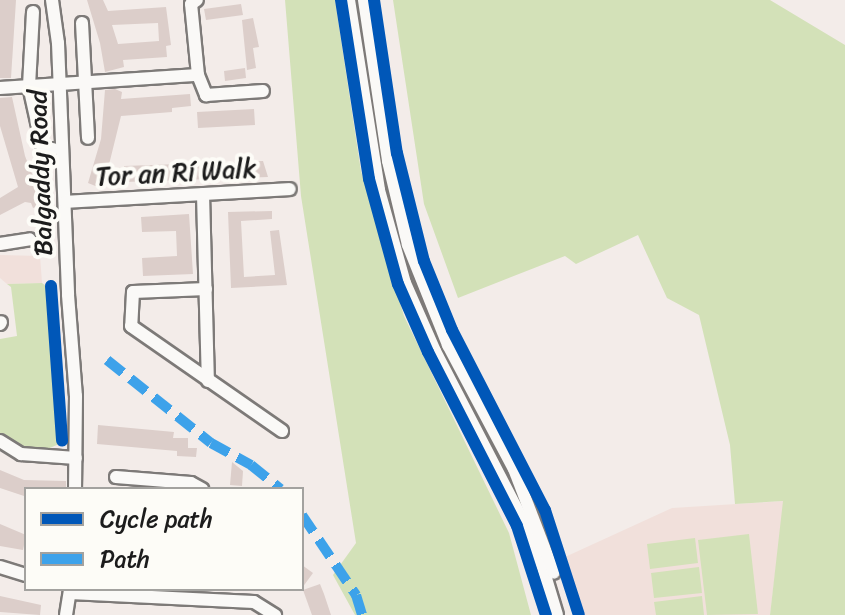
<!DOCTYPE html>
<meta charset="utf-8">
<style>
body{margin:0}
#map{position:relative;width:845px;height:615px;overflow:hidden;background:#f3ece9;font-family:Sriracha,sans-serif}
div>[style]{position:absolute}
.built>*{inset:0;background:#f1e0db}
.green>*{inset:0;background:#d3e1b8}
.building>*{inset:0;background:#dcceca}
.roads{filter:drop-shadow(2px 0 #7d7a78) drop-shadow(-2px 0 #7d7a78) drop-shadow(0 2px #7d7a78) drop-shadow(0 -2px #7d7a78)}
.minor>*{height:12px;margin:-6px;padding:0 6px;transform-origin:6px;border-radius:6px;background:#faf9f7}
.quiet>*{height:10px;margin-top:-5px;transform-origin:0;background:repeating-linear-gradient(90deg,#3da2ea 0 20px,transparent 0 30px)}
.cycleway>*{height:12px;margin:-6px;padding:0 6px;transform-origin:6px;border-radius:6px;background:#0057b8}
span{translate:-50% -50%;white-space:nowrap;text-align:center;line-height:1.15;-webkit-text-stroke:8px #fdfcf7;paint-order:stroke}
.street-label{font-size:26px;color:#1c1c1c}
.legend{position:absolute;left:24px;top:487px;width:280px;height:104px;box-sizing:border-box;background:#fdfcf7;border:2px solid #a3a29f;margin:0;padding:10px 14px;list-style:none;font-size:24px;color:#1c1c1c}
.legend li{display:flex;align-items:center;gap:16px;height:40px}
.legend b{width:40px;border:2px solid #a3a29f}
</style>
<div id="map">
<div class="built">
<i style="clip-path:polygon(0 255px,40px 256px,42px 283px,7px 284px,0 278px)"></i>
<i style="clip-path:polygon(784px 501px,770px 615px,582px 615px,565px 557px,672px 508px)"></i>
</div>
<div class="green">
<i style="clip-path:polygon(285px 0,335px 0,361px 171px,404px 316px,509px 533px,531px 615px,355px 615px,333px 575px,356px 543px,301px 196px)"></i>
<i style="clip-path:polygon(393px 0,770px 0,845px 45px,845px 615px,770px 615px,783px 501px,735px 504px,730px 445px,699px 315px,667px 298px,638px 235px,576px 264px,565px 256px,458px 298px,424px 204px)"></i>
<i style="clip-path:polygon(42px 283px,46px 286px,59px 427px,59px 444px,43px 451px,22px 450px,0 435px,0 339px,17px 336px,11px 287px,7px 284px)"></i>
<i style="clip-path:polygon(749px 534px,758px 614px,707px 615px,698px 540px)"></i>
<i style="clip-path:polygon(695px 538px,698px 563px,650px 569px,647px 544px)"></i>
<i style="clip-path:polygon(699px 567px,702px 593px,654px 598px,651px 573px)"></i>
<i style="clip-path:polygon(702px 596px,704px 615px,656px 615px,654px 602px)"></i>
</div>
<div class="building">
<i style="clip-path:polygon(0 0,16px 0,11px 78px,0 78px)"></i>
<i style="clip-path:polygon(evenodd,87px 0,103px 0,108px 11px,166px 7px,171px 45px,166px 46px,167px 57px,123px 60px,124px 67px,105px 72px,100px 43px,87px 0,158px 23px,159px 41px,118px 44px,112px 25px,158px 23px)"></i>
<i style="clip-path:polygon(241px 4px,243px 15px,206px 20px,204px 9px)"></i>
<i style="clip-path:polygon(253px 18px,259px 47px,253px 48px,256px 68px,247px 70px,242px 20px)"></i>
<i style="clip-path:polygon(245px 68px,246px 78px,225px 81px,224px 71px)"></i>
<i style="clip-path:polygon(115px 89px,122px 92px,121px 99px,190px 94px,191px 106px,172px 108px,172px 112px,121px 116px,103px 189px,88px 183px,101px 139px,105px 90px)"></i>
<i style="clip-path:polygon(12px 97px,25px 156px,44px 204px,33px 208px,31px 203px,25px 202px,0 215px,0 198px,18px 187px,0 126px,0 98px)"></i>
<i style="clip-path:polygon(254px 109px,255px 125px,198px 128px,197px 112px)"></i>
<i style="clip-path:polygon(263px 161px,268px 177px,124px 182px,124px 166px)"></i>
<i style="clip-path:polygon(272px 211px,272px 219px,241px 221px,244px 277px,275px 275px,270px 231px,279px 230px,287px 285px,231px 288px,228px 212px)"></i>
<i style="clip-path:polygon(189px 214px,193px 274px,143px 276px,142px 258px,177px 256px,176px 231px,142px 232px,141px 217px)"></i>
<i style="clip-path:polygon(98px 425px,174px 432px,173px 438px,188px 438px,188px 448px,197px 448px,196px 457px,177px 456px,177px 451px,97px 444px)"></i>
<i style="clip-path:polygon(232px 462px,243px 471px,242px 486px,230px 485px)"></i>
<i style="clip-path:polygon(0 470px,24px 480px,66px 481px,66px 489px,26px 489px,24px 496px,0 488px)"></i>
<i style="clip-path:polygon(0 524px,26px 535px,23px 550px,0 546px)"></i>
<i style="clip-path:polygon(302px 565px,313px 573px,302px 588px)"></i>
<i style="clip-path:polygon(320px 584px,324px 594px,331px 615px,312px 615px,303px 590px)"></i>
<i style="clip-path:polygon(0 596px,41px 605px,40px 615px,0 612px)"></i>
</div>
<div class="roads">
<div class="minor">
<i style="left:52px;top:0;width:43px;rotate:82.1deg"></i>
<i style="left:58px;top:43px;width:252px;rotate:87.7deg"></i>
<i style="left:68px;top:295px;width:101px;rotate:85.5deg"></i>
<i style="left:76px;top:396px;width:93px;rotate:90.6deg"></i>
<i style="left:349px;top:0;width:192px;rotate:81deg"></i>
<i style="left:379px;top:190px;width:97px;rotate:74.4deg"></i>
<i style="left:405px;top:283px;width:74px;rotate:66.2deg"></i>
<i style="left:435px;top:351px;width:187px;rotate:62.6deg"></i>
<i style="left:521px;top:517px;width:52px;rotate:66.4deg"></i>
<i style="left:542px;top:565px;width:52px;rotate:73.3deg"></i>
<i style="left:364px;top:0;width:163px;rotate:81.5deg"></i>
<i style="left:388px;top:161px;width:86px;rotate:76.6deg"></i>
<i style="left:408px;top:245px;width:108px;rotate:68.2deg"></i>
<i style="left:448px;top:345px;width:140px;rotate:62deg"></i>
<i style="left:514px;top:469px;width:111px;rotate:69deg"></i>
<i style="left:33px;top:12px;width:74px;rotate:93.1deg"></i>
<i style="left:29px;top:86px;width:65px;rotate:77.5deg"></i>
<i style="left:43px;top:149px;width:10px"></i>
<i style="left:82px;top:23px;width:115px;rotate:87deg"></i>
<i style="left:198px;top:75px;width:22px;rotate:68deg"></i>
<i style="left:206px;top:95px;width:57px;rotate:-4deg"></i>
<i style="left:0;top:88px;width:198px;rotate:-3.8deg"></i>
<i style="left:198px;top:75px;width:71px;rotate:-95.6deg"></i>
<i style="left:191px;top:4px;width:7px;rotate:-34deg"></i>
<i style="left:203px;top:194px;width:187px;rotate:88.5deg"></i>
<i style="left:65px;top:202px;width:225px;rotate:-3.3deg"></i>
<i style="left:0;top:244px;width:30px;rotate:-9deg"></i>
<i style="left:206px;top:289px;width:73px;rotate:177.6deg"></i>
<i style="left:133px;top:292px;width:34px;rotate:93deg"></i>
<i style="left:131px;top:326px;width:184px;rotate:34.8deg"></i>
<i style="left:0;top:324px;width:2px;rotate:-63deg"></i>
<i style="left:0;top:441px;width:25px;rotate:32deg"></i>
<i style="left:21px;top:454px;width:55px;rotate:4.2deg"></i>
<i style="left:116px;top:477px;width:75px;rotate:4.6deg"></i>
<i style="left:191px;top:483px;width:13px;rotate:29deg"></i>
<i style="left:0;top:567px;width:27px;rotate:17deg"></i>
<i style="left:70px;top:593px;width:184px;rotate:2.8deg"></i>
<i style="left:254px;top:602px;width:25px;rotate:32deg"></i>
<i style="left:66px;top:615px;width:26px;rotate:-81deg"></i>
</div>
</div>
<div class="quiet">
<i style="left:107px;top:360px;width:133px;rotate:38.6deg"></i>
<i style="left:211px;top:443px;width:46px;rotate:28.8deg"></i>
<i style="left:251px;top:465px;width:38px;rotate:39deg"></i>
<i style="left:302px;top:515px;width:97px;rotate:56deg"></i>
<i style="left:356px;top:595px;width:21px;rotate:73deg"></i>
</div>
<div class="cycleway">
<i style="left:341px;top:0;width:181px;rotate:81.1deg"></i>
<i style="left:369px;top:179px;width:109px;rotate:74.6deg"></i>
<i style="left:398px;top:284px;width:74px;rotate:66.2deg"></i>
<i style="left:428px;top:352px;width:195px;rotate:62.9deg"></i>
<i style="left:517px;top:526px;width:94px;rotate:72deg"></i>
<i style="left:374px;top:0;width:155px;rotate:81.5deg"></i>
<i style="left:397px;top:153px;width:111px;rotate:76deg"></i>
<i style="left:424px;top:261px;width:74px;rotate:67.9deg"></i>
<i style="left:452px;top:330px;width:203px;rotate:62.7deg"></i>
<i style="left:545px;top:510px;width:110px;rotate:72.1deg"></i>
<i style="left:51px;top:286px;width:155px;rotate:85.9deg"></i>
</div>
<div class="street-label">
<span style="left:41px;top:173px;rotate:-92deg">Balgaddy Road</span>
<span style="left:176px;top:173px;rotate:-3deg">Tor an Rí Walk</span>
</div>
<ul class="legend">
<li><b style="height:10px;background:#0057b8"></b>Cycle path</li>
<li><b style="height:10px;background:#3da2ea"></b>Path</li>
</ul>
</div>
